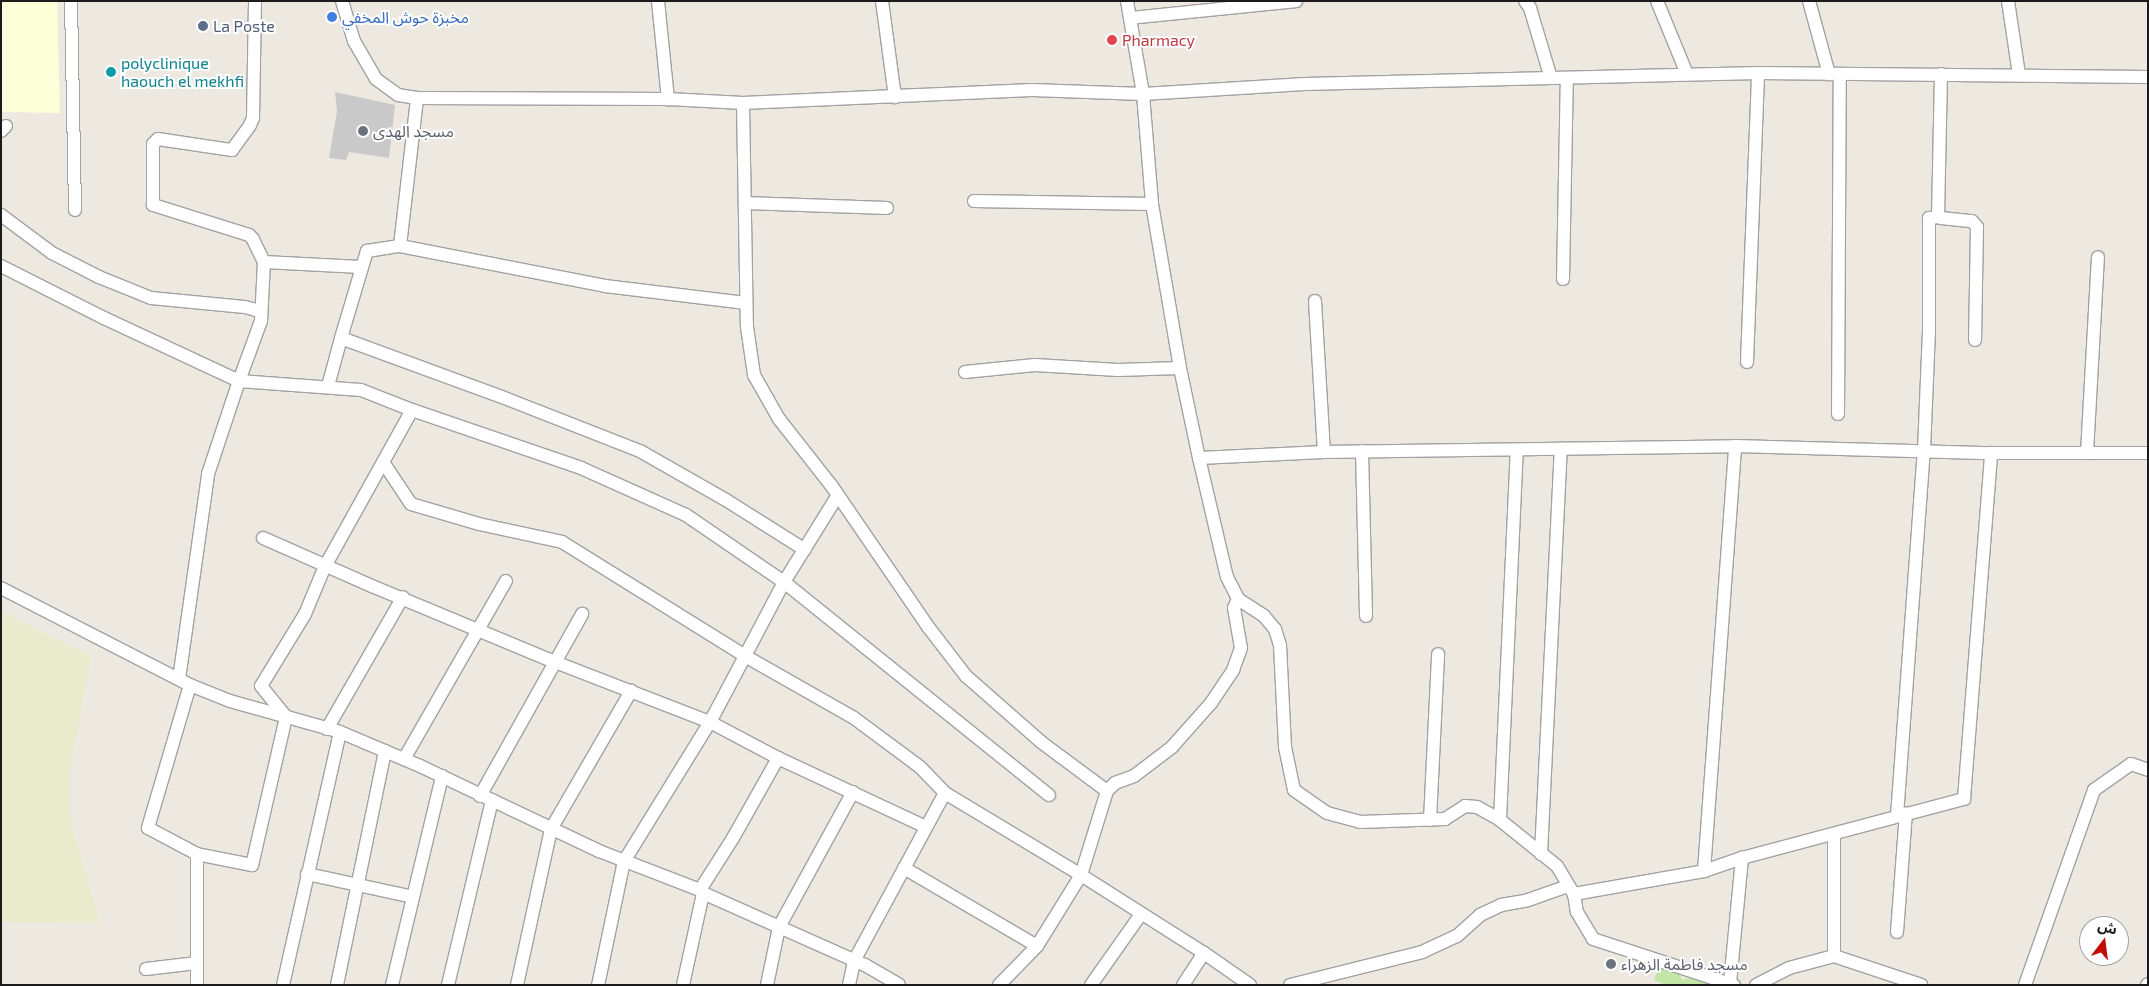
<!DOCTYPE html>
<meta charset="utf-8">
<style>
body{margin:0}
#map{position:relative;width:2149px;height:986px;overflow:hidden;background:#ede9e1;font-family:"Exo 2","Noto Sans Arabic",sans-serif}
div>[style]{position:absolute}
.education>*{inset:0;background:#fcfed8}
.religious>*{inset:0;background:#c9c9c9}
.farmland>*{inset:0;background:#e8ebcc}
.grass>*{inset:0;background:#c3e6a7}
.roads{filter:drop-shadow(1px 0 #a2a2a2) drop-shadow(-1px 0 #a2a2a2) drop-shadow(0 1px #a2a2a2) drop-shadow(0 -1px #a2a2a2)}
.minor>*{height:12px;margin:-6px;padding:0 6px;transform-origin:6px;border-radius:6px;background:#fff}
.dots>*{width:14px;height:14px;translate:-50% -50%;box-sizing:border-box;border:2px solid #fff;border-radius:50%}
span{translate:-50% -50%;white-space:nowrap;text-align:center;line-height:1.15;-webkit-text-stroke:4px #fff;paint-order:stroke}
.shop-label{font-size:16px;color:#366cbe}
.left{translate:0 -50%;text-align:left}
.service-label{font-size:16px;color:#4e5e75}
.health-label{font-size:16px;color:#be3a42}
.culture-label{font-size:16px;color:#0d838f}
.worship-label{font-size:16px;color:#5b616d}
.frame{position:absolute;inset:0;border:2px solid #1b1b1b;pointer-events:none}
.north{position:absolute;left:2079px;top:916px;width:50px;height:50px;box-sizing:border-box;background:#fff;border:1px solid #a4a4a4;border-radius:50%;rotate:15deg;font-size:14px;font-weight:700;line-height:20px;text-align:center;color:#1b1b1b}
.north::after{content:'';display:block;margin:auto;width:18px;height:22px;background:#c10e05;clip-path:polygon(50% 0,100% 100%,50% 72%,0 100%)}
</style>
<div id="map">
<div class="education">
<i style="clip-path:polygon(1px 1px,57px 1px,60px 113px,1px 112px)"></i>
</div>
<div class="religious">
<i style="clip-path:polygon(335px 92px,395px 105px,389px 158px,349px 152px,346px 160px,329px 158px,337px 111px)"></i>
</div>
<div class="farmland">
<i style="clip-path:polygon(1px 612px,91px 656px,70px 769px,70px 821px,100px 923px,1px 922px)"></i>
</div>
<div class="grass">
<i style="clip-path:polygon(1659px 967px,1679px 972px,1682px 980px,1692px 977px,1715px 985px,1666px 985px,1654px 980px)"></i>
</div>
<div class="roads">
<div class="minor">
<i style="left:71px;top:1px;width:209px;rotate:88.9deg"></i>
<i style="left:342px;top:1px;width:42px;rotate:73.3deg"></i>
<i style="left:354px;top:41px;width:44px;rotate:59.9deg"></i>
<i style="left:376px;top:79px;width:27px;rotate:36deg"></i>
<i style="left:398px;top:95px;width:19px;rotate:9deg"></i>
<i style="left:417px;top:98px;width:251px;rotate:0.2deg"></i>
<i style="left:668px;top:99px;width:75px;rotate:3.1deg"></i>
<i style="left:743px;top:103px;width:289px;rotate:-2.6deg"></i>
<i style="left:1032px;top:90px;width:111px;rotate:2.1deg"></i>
<i style="left:1143px;top:94px;width:162px;rotate:-3.5deg"></i>
<i style="left:1305px;top:84px;width:453px;rotate:-1.4deg"></i>
<i style="left:1758px;top:73px;width:390px;rotate:0.6deg"></i>
<i style="left:658px;top:1px;width:99px;rotate:84.2deg"></i>
<i style="left:882px;top:1px;width:97px;rotate:82.3deg"></i>
<i style="left:1127px;top:1px;width:94px;rotate:80.2deg"></i>
<i style="left:1143px;top:94px;width:110px;rotate:85.3deg"></i>
<i style="left:1152px;top:204px;width:166px;rotate:80.3deg"></i>
<i style="left:1180px;top:368px;width:92px;rotate:78.1deg"></i>
<i style="left:1199px;top:458px;width:122px;rotate:76.8deg"></i>
<i style="left:1227px;top:577px;width:25px;rotate:63deg"></i>
<i style="left:1238px;top:599px;width:31px;rotate:33deg"></i>
<i style="left:1264px;top:616px;width:17px;rotate:50deg"></i>
<i style="left:1275px;top:629px;width:17px;rotate:73deg"></i>
<i style="left:1280px;top:645px;width:102px;rotate:87.2deg"></i>
<i style="left:1285px;top:747px;width:44px;rotate:78.2deg"></i>
<i style="left:1294px;top:790px;width:40px;rotate:34.9deg"></i>
<i style="left:1327px;top:813px;width:34px;rotate:15deg"></i>
<i style="left:1360px;top:822px;width:85px;rotate:-2deg"></i>
<i style="left:1445px;top:819px;width:24px;rotate:-33deg"></i>
<i style="left:1465px;top:806px;width:12px;rotate:5deg"></i>
<i style="left:1477px;top:807px;width:26px;rotate:29deg"></i>
<i style="left:1500px;top:820px;width:73px;rotate:38.9deg"></i>
<i style="left:1557px;top:866px;width:33px;rotate:59deg"></i>
<i style="left:1574px;top:894px;width:18px;rotate:81deg"></i>
<i style="left:1577px;top:912px;width:31px;rotate:59deg"></i>
<i style="left:1593px;top:939px;width:148px;rotate:18.1deg"></i>
<i style="left:1525px;top:1px;width:9px;rotate:54deg"></i>
<i style="left:1530px;top:8px;width:73px;rotate:73.3deg"></i>
<i style="left:1657px;top:1px;width:79px;rotate:67.7deg"></i>
<i style="left:1809px;top:1px;width:76px;rotate:74.7deg"></i>
<i style="left:2008px;top:1px;width:75px;rotate:81.5deg"></i>
<i style="left:1130px;top:18px;width:167px;rotate:-5.8deg"></i>
<i style="left:1941px;top:74px;width:140px;rotate:91.2deg"></i>
<i style="left:1938px;top:214px;width:5px;rotate:53deg"></i>
<i style="left:1941px;top:218px;width:31px;rotate:6deg"></i>
<i style="left:1972px;top:221px;width:8px;rotate:50deg"></i>
<i style="left:1977px;top:227px;width:113px;rotate:91deg"></i>
<i style="left:743px;top:103px;width:224px;rotate:89deg"></i>
<i style="left:747px;top:327px;width:49px;rotate:81.7deg"></i>
<i style="left:754px;top:375px;width:51px;rotate:60.4deg"></i>
<i style="left:779px;top:419px;width:84px;rotate:51.8deg"></i>
<i style="left:831px;top:485px;width:173px;rotate:55.6deg"></i>
<i style="left:929px;top:628px;width:61px;rotate:52.4deg"></i>
<i style="left:966px;top:676px;width:100px;rotate:41.3deg"></i>
<i style="left:1041px;top:742px;width:82px;rotate:36.6deg"></i>
<i style="left:1px;top:131px;width:7px;rotate:-45deg"></i>
<i style="left:974px;top:201px;width:178px;rotate:1deg"></i>
<i style="left:745px;top:203px;width:142px;rotate:2deg"></i>
<i style="left:1px;top:215px;width:64px;rotate:36.7deg"></i>
<i style="left:52px;top:253px;width:53px;rotate:27.1deg"></i>
<i style="left:99px;top:277px;width:56px;rotate:22deg"></i>
<i style="left:151px;top:298px;width:94px;rotate:5.5deg"></i>
<i style="left:245px;top:307px;width:16px;rotate:15deg"></i>
<i style="left:400px;top:246px;width:209px;rotate:11deg"></i>
<i style="left:605px;top:286px;width:142px;rotate:6.9deg"></i>
<i style="left:264px;top:262px;width:97px;rotate:3deg"></i>
<i style="left:1px;top:266px;width:115px;rotate:26.8deg"></i>
<i style="left:104px;top:318px;width:149px;rotate:25deg"></i>
<i style="left:239px;top:381px;width:64px;rotate:-69.9deg"></i>
<i style="left:261px;top:321px;width:59px;rotate:-87.1deg"></i>
<i style="left:264px;top:262px;width:25px;rotate:-116deg"></i>
<i style="left:253px;top:239px;width:6px;rotate:-135deg"></i>
<i style="left:249px;top:235px;width:101px;rotate:-162.6deg"></i>
<i style="left:153px;top:205px;width:61px;rotate:-90deg"></i>
<i style="left:153px;top:144px;width:7px;rotate:-45deg"></i>
<i style="left:158px;top:139px;width:75px;rotate:8.5deg"></i>
<i style="left:232px;top:150px;width:31px;rotate:-54deg"></i>
<i style="left:250px;top:125px;width:8px;rotate:-67deg"></i>
<i style="left:253px;top:118px;width:117px;rotate:-89deg"></i>
<i style="left:1563px;top:279px;width:201px;rotate:-88.9deg"></i>
<i style="left:1315px;top:301px;width:151px;rotate:86.6deg"></i>
<i style="left:341px;top:338px;width:91px;rotate:-73.4deg"></i>
<i style="left:367px;top:251px;width:33px;rotate:-9deg"></i>
<i style="left:400px;top:246px;width:149px;rotate:-83.4deg"></i>
<i style="left:1747px;top:362px;width:289px;rotate:-87.8deg"></i>
<i style="left:965px;top:372px;width:70px;rotate:-5.7deg"></i>
<i style="left:1035px;top:365px;width:83px;rotate:3.4deg"></i>
<i style="left:1118px;top:370px;width:62px;rotate:-1.8deg"></i>
<i style="left:328px;top:386px;width:50px;rotate:-74.8deg"></i>
<i style="left:341px;top:338px;width:171px;rotate:20.1deg"></i>
<i style="left:502px;top:397px;width:148px;rotate:21.4deg"></i>
<i style="left:640px;top:451px;width:99px;rotate:29.7deg"></i>
<i style="left:726px;top:500px;width:93px;rotate:32.3deg"></i>
<i style="left:412px;top:410px;width:179px;rotate:18.9deg"></i>
<i style="left:581px;top:468px;width:115px;rotate:24.1deg"></i>
<i style="left:686px;top:515px;width:119px;rotate:34.4deg"></i>
<i style="left:784px;top:582px;width:340px;rotate:38.8deg"></i>
<i style="left:1838px;top:414px;width:340px;rotate:-89.7deg"></i>
<i style="left:1362px;top:451px;width:165px;rotate:88.6deg"></i>
<i style="left:2087px;top:453px;width:196px;rotate:-86.8deg"></i>
<i style="left:1199px;top:458px;width:125px;rotate:-2.7deg"></i>
<i style="left:1324px;top:452px;width:411px;rotate:-0.8deg"></i>
<i style="left:1735px;top:446px;width:256px;rotate:1.6deg"></i>
<i style="left:1991px;top:453px;width:157px"></i>
<i style="left:383px;top:462px;width:50px;rotate:56.3deg"></i>
<i style="left:411px;top:504px;width:71px;rotate:16.4deg"></i>
<i style="left:479px;top:524px;width:85px;rotate:12.2deg"></i>
<i style="left:562px;top:542px;width:216px;rotate:31.9deg"></i>
<i style="left:745px;top:656px;width:75px;rotate:117.9deg"></i>
<i style="left:710px;top:722px;width:163px;rotate:121.7deg"></i>
<i style="left:624px;top:861px;width:127px;rotate:101.8deg"></i>
<i style="left:838px;top:495px;width:102px;rotate:121.8deg"></i>
<i style="left:784px;top:582px;width:84px;rotate:117.8deg"></i>
<i style="left:745px;top:656px;width:125px;rotate:29.6deg"></i>
<i style="left:854px;top:718px;width:82px;rotate:36.6deg"></i>
<i style="left:920px;top:767px;width:36px;rotate:46deg"></i>
<i style="left:945px;top:793px;width:159px;rotate:31.1deg"></i>
<i style="left:1081px;top:875px;width:146px;rotate:32.4deg"></i>
<i style="left:1204px;top:953px;width:56px;rotate:34.8deg"></i>
<i style="left:263px;top:538px;width:119px;rotate:23.8deg"></i>
<i style="left:372px;top:586px;width:198px;rotate:22.6deg"></i>
<i style="left:555px;top:662px;width:166px;rotate:21.2deg"></i>
<i style="left:710px;top:722px;width:77px;rotate:27.9deg"></i>
<i style="left:778px;top:758px;width:163px;rotate:25deg"></i>
<i style="left:1px;top:588px;width:212px;rotate:27.2deg"></i>
<i style="left:190px;top:685px;width:43px;rotate:21.8deg"></i>
<i style="left:230px;top:701px;width:114px;rotate:15.7deg"></i>
<i style="left:340px;top:732px;width:87px;rotate:23deg"></i>
<i style="left:420px;top:766px;width:198px;rotate:25.4deg"></i>
<i style="left:599px;top:851px;width:108px;rotate:21.1deg"></i>
<i style="left:700px;top:890px;width:4px;rotate:45deg"></i>
<i style="left:703px;top:893px;width:177px;rotate:24deg"></i>
<i style="left:865px;top:965px;width:39px;rotate:30deg"></i>
<i style="left:179px;top:679px;width:207px;rotate:-81.9deg"></i>
<i style="left:208px;top:474px;width:98px;rotate:-71.6deg"></i>
<i style="left:239px;top:381px;width:122px;rotate:4.2deg"></i>
<i style="left:361px;top:390px;width:55px;rotate:21.4deg"></i>
<i style="left:412px;top:410px;width:179px;rotate:119.1deg"></i>
<i style="left:325px;top:566px;width:52px;rotate:112.6deg"></i>
<i style="left:305px;top:614px;width:84px;rotate:121.4deg"></i>
<i style="left:261px;top:686px;width:40px;rotate:51deg"></i>
<i style="left:286px;top:717px;width:152px;rotate:102.9deg"></i>
<i style="left:252px;top:865px;width:56px;rotate:-168.7deg"></i>
<i style="left:197px;top:854px;width:131px;rotate:90deg"></i>
<i style="left:190px;top:685px;width:149px;rotate:106.4deg"></i>
<i style="left:148px;top:828px;width:55px;rotate:28deg"></i>
<i style="left:327px;top:729px;width:152px;rotate:-60.1deg"></i>
<i style="left:404px;top:759px;width:205px;rotate:-60.2deg"></i>
<i style="left:480px;top:796px;width:209px;rotate:-60.7deg"></i>
<i style="left:1897px;top:816px;width:367px;rotate:-85.8deg"></i>
<i style="left:1924px;top:450px;width:117px;rotate:-87.6deg"></i>
<i style="left:1929px;top:333px;width:115px;rotate:-90deg"></i>
<i style="left:1929px;top:218px;width:10px;rotate:-6deg"></i>
<i style="left:1430px;top:820px;width:166px;rotate:-87.2deg"></i>
<i style="left:1500px;top:820px;width:370px;rotate:-87.4deg"></i>
<i style="left:1834px;top:835px;width:121px;rotate:90deg"></i>
<i style="left:1541px;top:854px;width:406px;rotate:-87.2deg"></i>
<i style="left:904px;top:868px;width:154px;rotate:30.4deg"></i>
<i style="left:1704px;top:871px;width:426px;rotate:-85.8deg"></i>
<i style="left:307px;top:874px;width:108px;rotate:12.2deg"></i>
<i style="left:700px;top:890px;width:62px;rotate:-57.6deg"></i>
<i style="left:733px;top:838px;width:92px;rotate:-60.6deg"></i>
<i style="left:1574px;top:894px;width:132px;rotate:-10deg"></i>
<i style="left:1704px;top:871px;width:40px;rotate:-18.9deg"></i>
<i style="left:1742px;top:858px;width:230px;rotate:-14.9deg"></i>
<i style="left:1964px;top:799px;width:347px;rotate:-85.5deg"></i>
<i style="left:1897px;top:932px;width:119px;rotate:-85.7deg"></i>
<i style="left:146px;top:969px;width:51px;rotate:-6.7deg"></i>
<i style="left:1730px;top:983px;width:126px;rotate:-84.5deg"></i>
<i style="left:283px;top:985px;width:259px;rotate:-77.3deg"></i>
<i style="left:337px;top:985px;width:239px;rotate:-78.4deg"></i>
<i style="left:392px;top:985px;width:215px;rotate:-76.5deg"></i>
<i style="left:448px;top:985px;width:190px;rotate:-76.6deg"></i>
<i style="left:517px;top:985px;width:160px;rotate:-77.7deg"></i>
<i style="left:551px;top:829px;width:160px;rotate:-59.9deg"></i>
<i style="left:683px;top:985px;width:94px;rotate:-77.7deg"></i>
<i style="left:767px;top:985px;width:59px;rotate:-78.3deg"></i>
<i style="left:779px;top:927px;width:154px;rotate:-61.3deg"></i>
<i style="left:849px;top:985px;width:25px;rotate:-78deg"></i>
<i style="left:854px;top:961px;width:191px;rotate:-61.6deg"></i>
<i style="left:999px;top:985px;width:54px;rotate:-45.7deg"></i>
<i style="left:1037px;top:946px;width:84px;rotate:-58.2deg"></i>
<i style="left:1081px;top:875px;width:88px;rotate:-72.8deg"></i>
<i style="left:1107px;top:791px;width:11px;rotate:-45deg"></i>
<i style="left:1115px;top:783px;width:20px;rotate:-20deg"></i>
<i style="left:1134px;top:776px;width:48px;rotate:-37.3deg"></i>
<i style="left:1172px;top:747px;width:59px;rotate:-48.4deg"></i>
<i style="left:1211px;top:703px;width:40px;rotate:-56deg"></i>
<i style="left:1233px;top:670px;width:23px;rotate:-70deg"></i>
<i style="left:1241px;top:648px;width:41px;rotate:-99.9deg"></i>
<i style="left:1234px;top:608px;width:10px;rotate:-66deg"></i>
<i style="left:1091px;top:985px;width:87px;rotate:-54.8deg"></i>
<i style="left:1183px;top:985px;width:38px;rotate:-57deg"></i>
<i style="left:1290px;top:985px;width:136px;rotate:-14deg"></i>
<i style="left:1422px;top:952px;width:38px;rotate:-25deg"></i>
<i style="left:1457px;top:936px;width:31px;rotate:-42deg"></i>
<i style="left:1480px;top:915px;width:23px;rotate:-25deg"></i>
<i style="left:1501px;top:905px;width:27px;rotate:-10deg"></i>
<i style="left:1528px;top:900px;width:42px;rotate:-19.3deg"></i>
<i style="left:1756px;top:985px;width:37px;rotate:-27deg"></i>
<i style="left:1789px;top:968px;width:47px;rotate:-14.9deg"></i>
<i style="left:1834px;top:956px;width:92px;rotate:18.4deg"></i>
<i style="left:2025px;top:985px;width:207px;rotate:-70.5deg"></i>
<i style="left:2094px;top:790px;width:45px;rotate:-35.1deg"></i>
<i style="left:2131px;top:764px;width:18px;rotate:19deg"></i>
<i style="left:2147px;top:985px;width:1px;rotate:-45deg"></i>
</div>
</div>
<div class="dots">
<i style="left:332px;top:17px;background:#3f7fe0"></i>
<i style="left:203px;top:26px;background:#5c6f8a"></i>
<i style="left:1112px;top:40px;background:#e0444e"></i>
<i style="left:111px;top:72px;background:#0f9aa8"></i>
<i style="left:363px;top:131px;background:#6b7280"></i>
<i style="left:1611px;top:964px;background:#6b7280"></i>
</div>
<div class="shop-label">
<span class="left" style="left:342px;top:17px">مخبزة حوش المخفي</span>
</div>
<div class="service-label">
<span class="left" style="left:213px;top:26px">La Poste</span>
</div>
<div class="health-label">
<span class="left" style="left:1122px;top:40px">Pharmacy</span>
</div>
<div class="culture-label">
<span class="left" style="left:121px;top:72px">polyclinique<br>haouch el mekhfi</span>
</div>
<div class="worship-label">
<span class="left" style="left:373px;top:131px">مسجد الهدى</span>
<span class="left" style="left:1621px;top:964px">مسجد فاطمة الزهراء</span>
</div>
<div class="frame"></div>
<div class="north">ش</div>
</div>
